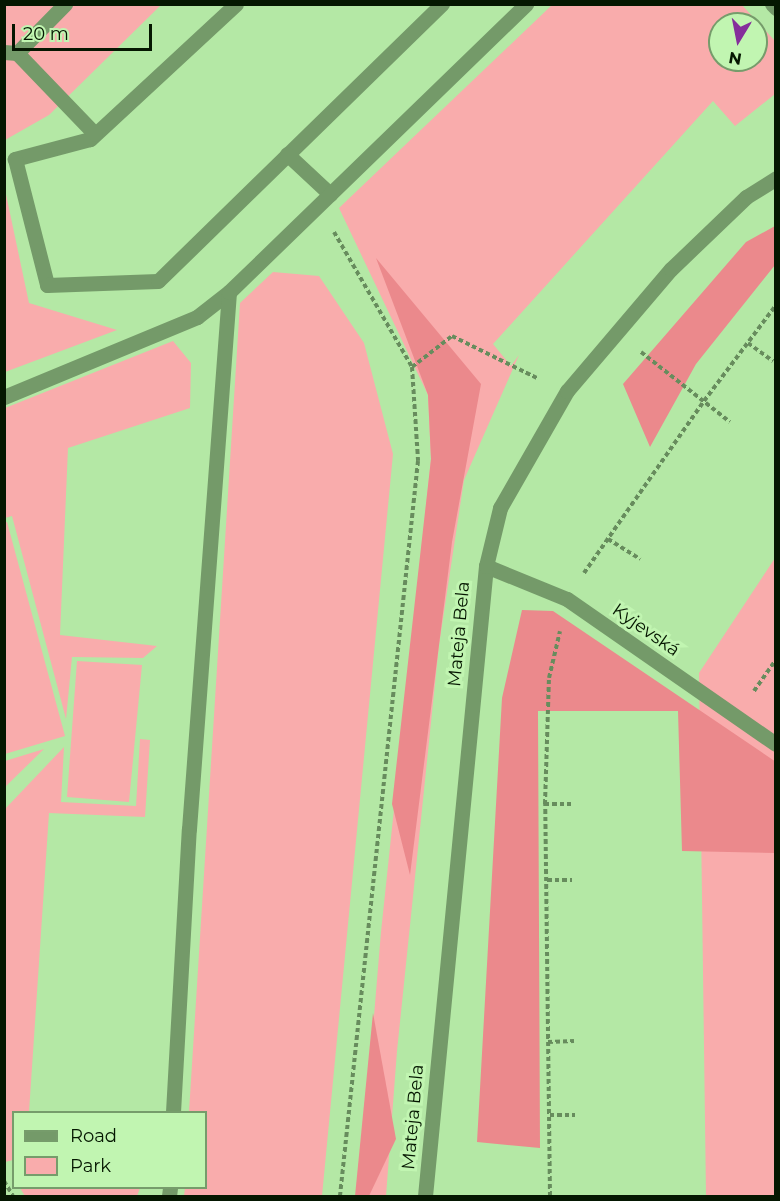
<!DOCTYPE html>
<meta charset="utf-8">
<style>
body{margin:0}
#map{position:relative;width:780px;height:1201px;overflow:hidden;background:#b4e8a5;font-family:Montserrat,sans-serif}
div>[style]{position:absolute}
.green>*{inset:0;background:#f9acac}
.forest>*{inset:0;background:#eb898c}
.path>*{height:4px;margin-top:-2px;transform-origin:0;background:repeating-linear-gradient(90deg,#678c5d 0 4.5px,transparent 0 7.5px)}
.lane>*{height:15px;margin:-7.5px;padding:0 7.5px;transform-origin:7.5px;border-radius:7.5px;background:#749a69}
.street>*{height:15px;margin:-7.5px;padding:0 7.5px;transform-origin:7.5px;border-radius:7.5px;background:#749a69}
span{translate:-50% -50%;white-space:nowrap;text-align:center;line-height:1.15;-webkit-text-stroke:6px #c1f5b1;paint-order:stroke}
.street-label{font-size:18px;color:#051701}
.frame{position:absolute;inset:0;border:6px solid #051701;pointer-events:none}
.legend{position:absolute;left:12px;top:1111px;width:195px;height:78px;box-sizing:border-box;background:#c1f5b1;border:2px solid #769c6b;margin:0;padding:8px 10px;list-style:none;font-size:18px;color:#051701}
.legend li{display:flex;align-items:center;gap:12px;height:30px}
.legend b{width:30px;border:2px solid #769c6b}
.north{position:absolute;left:708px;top:12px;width:60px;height:60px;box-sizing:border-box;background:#c1f5b1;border:2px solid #769c6b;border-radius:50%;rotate:190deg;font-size:16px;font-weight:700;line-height:24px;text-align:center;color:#051701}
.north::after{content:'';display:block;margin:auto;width:21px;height:27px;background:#852e9b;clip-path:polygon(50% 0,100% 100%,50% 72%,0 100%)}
.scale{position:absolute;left:12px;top:24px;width:140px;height:27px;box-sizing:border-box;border:3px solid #051701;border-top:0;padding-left:8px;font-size:18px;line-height:21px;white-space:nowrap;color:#051701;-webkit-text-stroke:4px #c1f5b1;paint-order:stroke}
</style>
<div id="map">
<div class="green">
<i style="clip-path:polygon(5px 5px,161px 5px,49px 115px,5px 140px)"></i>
<i style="clip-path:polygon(evenodd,552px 5px,742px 5px,775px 41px,775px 94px,735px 126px,713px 101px,493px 344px,511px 366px,519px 355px,464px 480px,439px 645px,397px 1051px,386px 1196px,359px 1196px,381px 932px,431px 459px,428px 395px,339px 208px,552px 5px,720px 24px,756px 24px,756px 60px,720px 60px,720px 24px)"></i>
<i style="clip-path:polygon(4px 185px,29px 303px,117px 330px,5px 372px)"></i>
<i style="clip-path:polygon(273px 272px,319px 276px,364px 343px,393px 454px,322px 1196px,184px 1196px,185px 1188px,206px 1188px,206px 1112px,189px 1112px,240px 303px)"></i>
<i style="clip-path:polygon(173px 341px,191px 363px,190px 408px,68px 448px,60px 635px,157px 646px,143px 658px,72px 657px,66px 719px,12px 516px,5px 518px,5px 408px)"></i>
<i style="clip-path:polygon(7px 522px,65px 736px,5px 754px,4px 523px)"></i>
<i style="clip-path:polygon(775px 558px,775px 1196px,706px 1196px,699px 673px)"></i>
<i style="clip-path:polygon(77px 661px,142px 665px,129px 802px,67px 797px)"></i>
<i style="clip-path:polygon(140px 739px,150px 740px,145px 817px,49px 813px,29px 1112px,14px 1112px,13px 1160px,5px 1162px,5px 809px,64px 747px,61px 802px,136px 806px)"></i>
<i style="clip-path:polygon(44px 749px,5px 787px,5px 761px)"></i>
<i style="clip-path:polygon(20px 1188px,140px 1188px,137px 1196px,25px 1196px)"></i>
</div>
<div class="forest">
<i style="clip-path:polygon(775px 226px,775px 265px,696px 364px,650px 447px,623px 384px,746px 242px)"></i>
<i style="clip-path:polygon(376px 258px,481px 384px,452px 542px,410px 875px,392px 804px,431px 459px,428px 395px)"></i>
<i style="clip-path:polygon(522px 610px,553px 611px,776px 762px,775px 853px,682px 851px,678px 711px,538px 711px,540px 1148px,477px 1142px,502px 698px)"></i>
<i style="clip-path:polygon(373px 1013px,396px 1139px,369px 1196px,355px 1196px)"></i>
</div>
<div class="path">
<i style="left:334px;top:232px;width:156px;rotate:60deg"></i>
<i style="left:412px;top:367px;width:94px;rotate:86.3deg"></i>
<i style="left:418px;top:461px;width:739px;rotate:96.06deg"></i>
<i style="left:748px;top:343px;width:31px;rotate:36deg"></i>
<i style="left:641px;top:352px;width:113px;rotate:38.2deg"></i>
<i style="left:412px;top:367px;width:51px;rotate:-37.8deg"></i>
<i style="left:452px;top:336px;width:97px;rotate:26.3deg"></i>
<i style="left:608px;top:539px;width:38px;rotate:32deg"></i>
<i style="left:584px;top:573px;width:210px;rotate:-55.1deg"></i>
<i style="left:704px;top:401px;width:120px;rotate:-53.1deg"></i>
<i style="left:754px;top:691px;width:38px;rotate:-55deg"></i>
<i style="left:545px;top:804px;width:26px"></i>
<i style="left:547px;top:880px;width:25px"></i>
<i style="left:548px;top:1042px;width:26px;rotate:-2deg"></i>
<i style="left:550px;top:1115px;width:25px"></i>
<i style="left:4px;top:1181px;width:17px;rotate:59deg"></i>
<i style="left:550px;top:1196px;width:392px;rotate:-90.7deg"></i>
<i style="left:545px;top:804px;width:126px;rotate:-88.2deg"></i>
<i style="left:549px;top:678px;width:48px;rotate:-76.8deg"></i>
</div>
<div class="lane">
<i style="left:236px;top:4px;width:199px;rotate:137.2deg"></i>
<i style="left:90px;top:139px;width:78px;rotate:165.1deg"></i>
<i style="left:15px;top:159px;width:130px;rotate:75.7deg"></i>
<i style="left:47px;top:285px;width:111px;rotate:-2.1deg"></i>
<i style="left:158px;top:281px;width:397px;rotate:-44.3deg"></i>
<i style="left:772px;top:4px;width:6px;rotate:45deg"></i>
<i style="left:4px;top:52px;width:13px;rotate:4deg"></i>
<i style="left:17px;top:53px;width:69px;rotate:-45.6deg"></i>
<i style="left:17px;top:53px;width:112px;rotate:46.1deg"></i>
<i style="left:287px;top:154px;width:59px;rotate:42.9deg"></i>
<i style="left:4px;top:397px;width:209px;rotate:-22.5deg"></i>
<i style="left:197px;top:317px;width:41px;rotate:-38deg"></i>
</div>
<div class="street">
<i style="left:486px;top:566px;width:87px;rotate:22.2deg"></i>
<i style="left:567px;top:599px;width:254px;rotate:34.8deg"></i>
<i style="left:173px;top:1112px;width:283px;rotate:-86.8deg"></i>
<i style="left:189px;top:829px;width:538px;rotate:-85.74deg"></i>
<i style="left:229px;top:292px;width:414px;rotate:-44.1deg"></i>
<i style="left:169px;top:1196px;width:8px;rotate:-83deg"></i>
<i style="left:425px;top:1196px;width:633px;rotate:-84.47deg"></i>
<i style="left:486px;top:566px;width:60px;rotate:-76.4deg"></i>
<i style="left:500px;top:508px;width:135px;rotate:-60.2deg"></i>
<i style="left:567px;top:391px;width:160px;rotate:-49.6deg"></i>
<i style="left:671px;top:269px;width:104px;rotate:-43.8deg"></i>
<i style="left:746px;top:197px;width:36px;rotate:-32deg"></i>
</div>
<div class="street-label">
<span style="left:646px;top:630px;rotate:35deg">Kyjevská</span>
<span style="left:459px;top:634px;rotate:-85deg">Mateja Bela</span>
<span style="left:413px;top:1117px;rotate:-85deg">Mateja Bela</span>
</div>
<div class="frame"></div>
<ul class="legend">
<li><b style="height:8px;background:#749a69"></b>Road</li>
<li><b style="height:16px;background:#f9acac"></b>Park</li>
</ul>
<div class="north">N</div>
<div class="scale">20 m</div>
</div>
